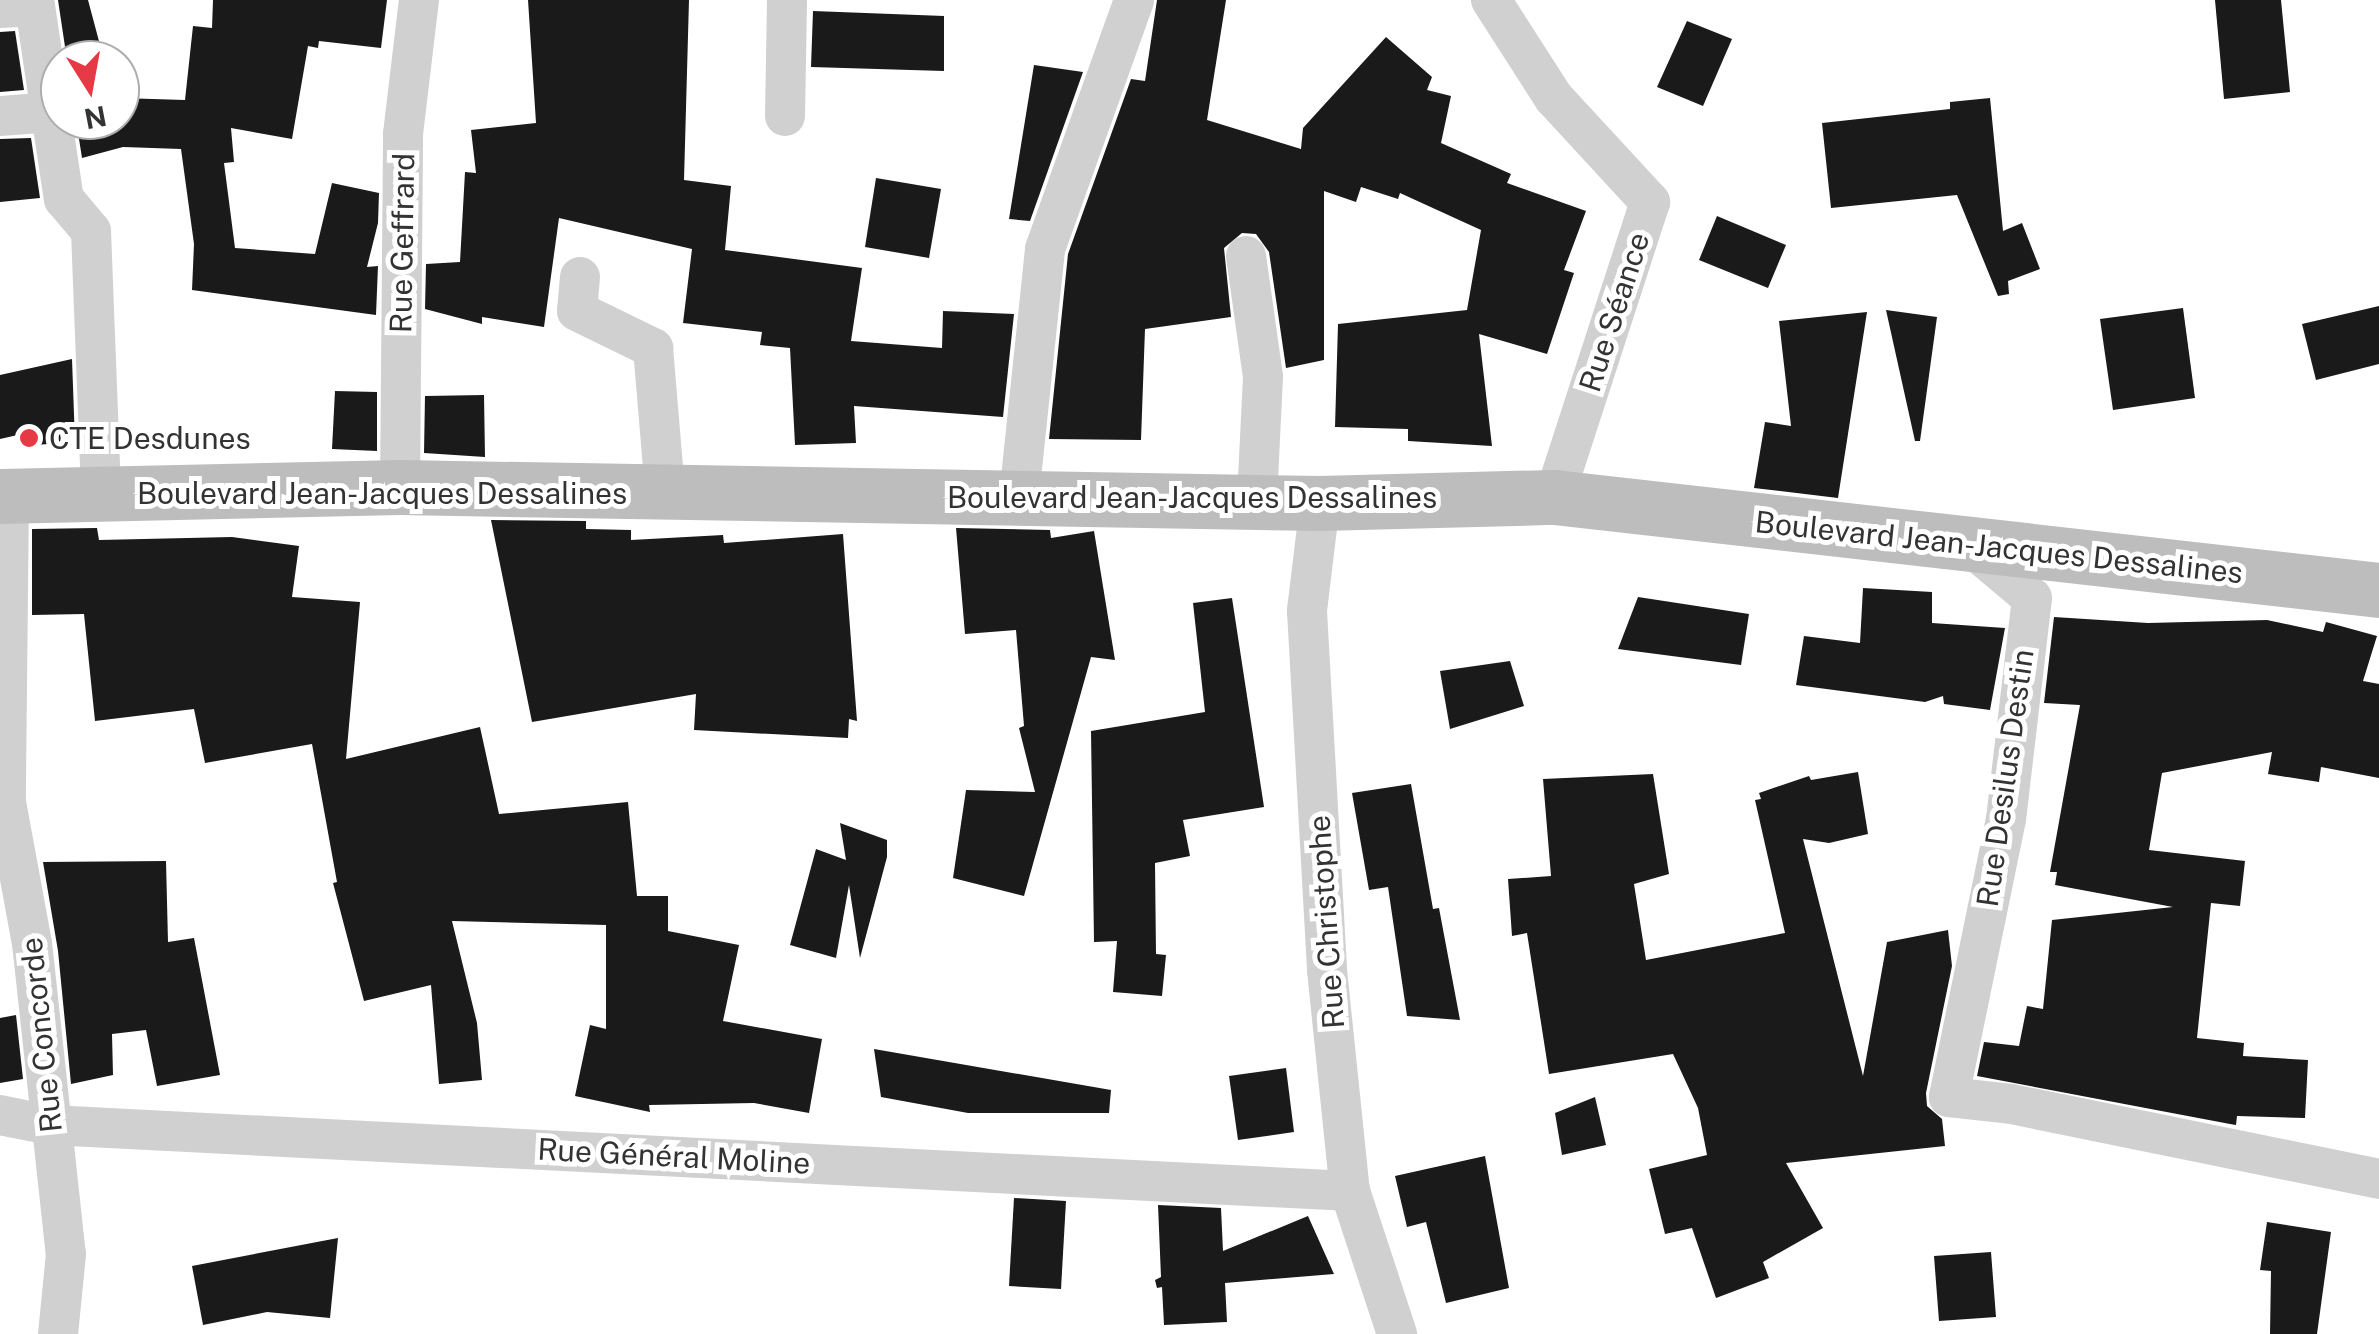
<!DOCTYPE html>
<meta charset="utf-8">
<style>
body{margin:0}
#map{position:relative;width:2379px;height:1334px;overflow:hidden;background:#fff;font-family:"Public Sans",sans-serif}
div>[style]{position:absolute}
.building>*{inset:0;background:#1a1a1a}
.street>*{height:40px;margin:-20px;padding:0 20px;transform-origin:20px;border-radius:20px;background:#d0d0d0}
.secondary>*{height:55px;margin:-27.5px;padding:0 27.5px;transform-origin:27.5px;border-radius:27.5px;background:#bdbdbd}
.dots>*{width:28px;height:28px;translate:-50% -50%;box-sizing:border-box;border:5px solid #fff;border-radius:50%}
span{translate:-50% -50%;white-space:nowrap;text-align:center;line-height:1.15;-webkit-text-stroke:10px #fff;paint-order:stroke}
.street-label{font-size:30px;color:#333}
.poi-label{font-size:30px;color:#333}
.left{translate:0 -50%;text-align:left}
.north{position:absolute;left:40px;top:40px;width:100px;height:100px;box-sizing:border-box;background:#fff;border:2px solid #adadad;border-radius:50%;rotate:169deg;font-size:28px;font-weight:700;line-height:40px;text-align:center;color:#333}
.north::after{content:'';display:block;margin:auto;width:35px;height:45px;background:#e63946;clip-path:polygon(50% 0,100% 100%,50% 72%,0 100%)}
</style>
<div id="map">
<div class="building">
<i style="clip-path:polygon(58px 0,88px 0,104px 60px,67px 60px)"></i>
<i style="clip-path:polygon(213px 0,387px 0,381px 48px,319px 41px,318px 48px,308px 46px,292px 139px,231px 128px,234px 162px,224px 163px,235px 248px,315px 254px,332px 183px,379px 193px,378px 223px,367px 267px,378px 266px,376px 315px,192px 290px,194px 244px,181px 149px,123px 147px,82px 158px,76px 120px,120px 120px,120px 98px,185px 100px,193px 26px,212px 28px)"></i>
<i style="clip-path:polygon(528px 0,689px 0,684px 180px,731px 186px,725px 250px,862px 268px,851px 341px,942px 348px,943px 311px,1014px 314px,1003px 417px,854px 406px,856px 443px,795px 445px,790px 348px,760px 345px,762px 332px,683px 323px,692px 249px,559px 218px,544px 327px,482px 317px,482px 324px,425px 309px,426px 264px,460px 262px,465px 172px,476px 173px,471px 130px,536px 123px)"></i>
<i style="clip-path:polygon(1157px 0,1226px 0,1207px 120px,1301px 149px,1303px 128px,1386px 37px,1432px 77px,1427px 90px,1451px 96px,1441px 143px,1511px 174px,1507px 183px,1586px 211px,1564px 270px,1574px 273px,1547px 354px,1479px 334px,1492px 446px,1408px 441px,1408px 429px,1335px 427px,1338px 324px,1467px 310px,1481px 230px,1400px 193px,1398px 199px,1361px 187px,1356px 202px,1324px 191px,1324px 360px,1286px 368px,1269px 252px,1256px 234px,1242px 233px,1224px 248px,1231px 317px,1145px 329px,1141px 440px,1049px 439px,1068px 254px,1131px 79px,1145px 81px)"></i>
<i style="clip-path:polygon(2215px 0,2281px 0,2290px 92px,2224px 99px)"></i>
<i style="clip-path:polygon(813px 11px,944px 16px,944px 71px,811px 67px)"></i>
<i style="clip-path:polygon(1687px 21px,1732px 39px,1703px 106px,1657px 87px)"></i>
<i style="clip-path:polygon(15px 31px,24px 90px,0 92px,0 32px)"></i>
<i style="clip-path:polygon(1034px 65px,1083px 72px,1030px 221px,1009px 219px)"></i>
<i style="clip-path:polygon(1990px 98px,2003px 231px,2022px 223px,2040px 269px,2008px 281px,2009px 294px,1998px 296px,1957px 195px,1831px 208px,1822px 123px,1950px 109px,1950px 102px)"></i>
<i style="clip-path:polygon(31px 138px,40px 198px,0 202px,0 139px)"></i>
<i style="clip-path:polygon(876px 178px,941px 189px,929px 258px,865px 247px)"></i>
<i style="clip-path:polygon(1717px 216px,1786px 245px,1768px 288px,1699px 260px)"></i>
<i style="clip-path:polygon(2379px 306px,2379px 364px,2316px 380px,2302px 324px)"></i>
<i style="clip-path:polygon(2183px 308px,2195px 398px,2113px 410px,2100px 319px)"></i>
<i style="clip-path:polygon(1886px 310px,1937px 317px,1920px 441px,1915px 441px)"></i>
<i style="clip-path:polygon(1867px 312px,1838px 498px,1754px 488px,1765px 422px,1791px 426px,1779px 321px)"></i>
<i style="clip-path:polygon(72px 359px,75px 442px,22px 446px,22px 434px,0 439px,0 375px)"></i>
<i style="clip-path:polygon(335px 391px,377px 392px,377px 451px,332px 449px)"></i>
<i style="clip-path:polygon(484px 395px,485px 457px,424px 453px,425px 396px)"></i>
<i style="clip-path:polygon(491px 520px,586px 521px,586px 529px,631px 530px,631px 540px,723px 535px,724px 543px,843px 534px,857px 721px,849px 719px,848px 738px,694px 730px,696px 694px,532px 722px)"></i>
<i style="clip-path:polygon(97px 528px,99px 540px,232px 537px,299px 546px,292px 597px,360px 602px,346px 759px,480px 727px,499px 814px,628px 802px,637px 896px,668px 896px,668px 931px,739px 945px,723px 1021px,822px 1039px,809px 1113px,754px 1103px,649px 1105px,650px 1112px,575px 1096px,590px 1025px,606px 1029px,606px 925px,452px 921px,477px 1023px,482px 1080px,439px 1084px,431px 985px,364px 1001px,333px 883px,337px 882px,312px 744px,205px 763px,194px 709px,95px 721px,84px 614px,32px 615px,32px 529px)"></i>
<i style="clip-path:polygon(956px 528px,1050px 530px,1051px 538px,1094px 531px,1115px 660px,1091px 657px,1024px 896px,953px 878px,966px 790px,1035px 792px,1019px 728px,1024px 726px,1016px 630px,965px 634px)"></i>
<i style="clip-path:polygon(1863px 588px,1932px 592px,1932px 623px,2005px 628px,1990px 710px,1944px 704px,1943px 696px,1925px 702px,1796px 685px,1804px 636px,1860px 643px)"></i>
<i style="clip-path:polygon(1638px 597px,1749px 614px,1741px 665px,1618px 649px)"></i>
<i style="clip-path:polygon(1232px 598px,1264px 807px,1183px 820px,1190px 856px,1155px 863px,1156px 954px,1166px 955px,1162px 996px,1113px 992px,1117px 941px,1094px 942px,1091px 731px,1205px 712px,1193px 603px)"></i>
<i style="clip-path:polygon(2054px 617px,2148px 623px,2267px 620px,2323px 632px,2326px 622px,2377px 636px,2363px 681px,2379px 684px,2379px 778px,2321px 767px,2319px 782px,2268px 774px,2272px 752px,2162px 773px,2149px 850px,2245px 861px,2240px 906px,2211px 903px,2197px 1038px,2244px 1043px,2243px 1056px,2308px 1060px,2305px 1118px,2237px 1116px,2236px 1125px,2230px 1124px,1977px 1076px,1984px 1042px,2019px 1046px,2027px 1006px,2043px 1009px,2052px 920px,2173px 907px,2055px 885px,2057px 872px,2050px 872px,2080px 705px,2044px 703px)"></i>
<i style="clip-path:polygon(1510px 661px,1524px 706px,1450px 729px,1440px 671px)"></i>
<i style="clip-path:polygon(1858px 772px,1868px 834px,1829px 843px,1803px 839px,1863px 1076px,1887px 942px,1948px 930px,1952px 966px,1926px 1093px,1927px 1106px,1942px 1119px,1945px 1146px,1786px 1163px,1823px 1228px,1763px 1262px,1769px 1278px,1716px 1298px,1692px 1228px,1665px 1234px,1649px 1169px,1707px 1155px,1698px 1108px,1673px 1054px,1549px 1074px,1527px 933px,1512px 936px,1508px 879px,1551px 876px,1543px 779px,1653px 774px,1669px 874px,1634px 884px,1646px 960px,1785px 933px,1755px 800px,1761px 799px,1759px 793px,1809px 776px,1811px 780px)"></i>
<i style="clip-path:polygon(1411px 784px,1433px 909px,1439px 908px,1460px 1020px,1407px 1016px,1388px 887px,1369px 890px,1352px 793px)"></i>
<i style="clip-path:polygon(840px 823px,887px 840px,887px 857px,860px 958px,849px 885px,836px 958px,790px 945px,816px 849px,846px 860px)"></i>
<i style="clip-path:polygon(166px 861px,168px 942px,194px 938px,220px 1075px,157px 1086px,146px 1030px,112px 1034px,113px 1075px,71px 1084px,58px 951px,43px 862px)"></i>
<i style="clip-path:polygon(16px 1015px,23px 1079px,0 1083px,0 1018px)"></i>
<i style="clip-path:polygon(874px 1049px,1111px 1090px,1109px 1113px,968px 1113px,881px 1097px)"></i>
<i style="clip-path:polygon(1286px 1068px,1294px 1132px,1238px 1140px,1229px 1076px)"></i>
<i style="clip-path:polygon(1595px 1097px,1606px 1145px,1562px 1155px,1555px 1113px)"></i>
<i style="clip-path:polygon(1485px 1156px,1509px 1288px,1446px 1303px,1426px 1222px,1407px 1227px,1395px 1176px)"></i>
<i style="clip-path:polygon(1014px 1198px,1066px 1201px,1061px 1289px,1009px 1286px)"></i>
<i style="clip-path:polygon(1158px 1205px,1221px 1208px,1223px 1251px,1308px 1216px,1334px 1274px,1225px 1283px,1227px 1322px,1164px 1325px,1162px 1287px,1157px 1288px,1155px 1280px,1161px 1277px)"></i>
<i style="clip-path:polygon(2267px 1222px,2331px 1232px,2317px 1334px,2270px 1334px,2271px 1271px,2260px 1270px)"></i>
<i style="clip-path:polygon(338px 1238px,330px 1318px,267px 1312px,203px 1325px,192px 1266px)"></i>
<i style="clip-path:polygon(1991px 1252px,1996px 1317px,1939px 1321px,1934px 1256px)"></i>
</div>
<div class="street">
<i style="left:1491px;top:0;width:117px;rotate:57.3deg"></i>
<i style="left:1554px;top:98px;width:142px;rotate:47.3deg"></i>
<i style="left:1650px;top:202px;width:310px;rotate:108deg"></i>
<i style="left:0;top:8px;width:35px;rotate:-3deg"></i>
<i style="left:35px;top:6px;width:195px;rotate:81.5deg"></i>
<i style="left:64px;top:199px;width:42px;rotate:49.8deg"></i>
<i style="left:91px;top:231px;width:264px;rotate:87.8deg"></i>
<i style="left:0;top:116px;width:54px;rotate:-4.2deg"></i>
<i style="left:785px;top:116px;width:116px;rotate:-89deg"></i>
<i style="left:1246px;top:256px;width:122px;rotate:82deg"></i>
<i style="left:1263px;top:377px;width:124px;rotate:92.8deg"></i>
<i style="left:580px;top:277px;width:34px;rotate:95deg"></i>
<i style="left:577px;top:311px;width:85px;rotate:26deg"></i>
<i style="left:653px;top:348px;width:144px;rotate:85.2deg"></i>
<i style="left:400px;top:487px;width:353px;rotate:-89.5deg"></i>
<i style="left:403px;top:134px;width:135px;rotate:-83.2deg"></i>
<i style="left:9px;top:496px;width:306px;rotate:90.6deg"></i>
<i style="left:6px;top:802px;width:143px;rotate:79.6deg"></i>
<i style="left:32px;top:943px;width:313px;rotate:83.8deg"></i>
<i style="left:66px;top:1254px;width:80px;rotate:95.7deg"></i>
<i style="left:1019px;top:497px;width:249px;rotate:-84deg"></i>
<i style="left:1045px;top:249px;width:264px;rotate:-70.3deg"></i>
<i style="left:1320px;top:503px;width:109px;rotate:96.9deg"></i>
<i style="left:1307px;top:611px;width:360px;rotate:86.8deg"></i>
<i style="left:1327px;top:970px;width:222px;rotate:84.1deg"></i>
<i style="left:1350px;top:1191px;width:151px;rotate:71.8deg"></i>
<i style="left:1969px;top:545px;width:82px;rotate:40.1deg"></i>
<i style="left:2032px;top:598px;width:223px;rotate:96.7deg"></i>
<i style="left:2006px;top:819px;width:284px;rotate:101.6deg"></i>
<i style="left:1949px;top:1097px;width:62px;rotate:6.4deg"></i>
<i style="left:2011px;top:1104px;width:376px;rotate:11.5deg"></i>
<i style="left:0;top:1115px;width:51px;rotate:11.3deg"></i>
<i style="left:50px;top:1125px;width:1302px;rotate:2.91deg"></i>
</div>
<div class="secondary">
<i style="left:0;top:496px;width:400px;rotate:-1.3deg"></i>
<i style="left:400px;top:487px;width:920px;rotate:1deg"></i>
<i style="left:1320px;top:503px;width:234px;rotate:-1.5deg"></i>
<i style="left:1554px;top:497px;width:830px;rotate:6.43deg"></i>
</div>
<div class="dots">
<i style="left:29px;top:438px;background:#e63946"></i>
</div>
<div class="street-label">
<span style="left:402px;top:243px;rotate:-89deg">Rue Geffrard</span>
<span style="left:1614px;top:312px;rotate:-72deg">Rue Séance</span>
<span style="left:382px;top:493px">Boulevard Jean-Jacques Dessalines</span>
<span style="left:1192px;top:497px">Boulevard Jean-Jacques Dessalines</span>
<span style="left:1999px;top:547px;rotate:6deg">Boulevard Jean-Jacques Dessalines</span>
<span style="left:2005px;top:778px;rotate:-82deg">Rue Desilus Destin</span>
<span style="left:1326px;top:922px;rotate:-94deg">Rue Christophe</span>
<span style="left:41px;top:1035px;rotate:-96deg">Rue Concorde</span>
<span style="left:674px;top:1156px;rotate:3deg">Rue Général Moline</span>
</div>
<div class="poi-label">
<span class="left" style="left:49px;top:438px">CTE Desdunes</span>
</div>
<div class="north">N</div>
</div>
